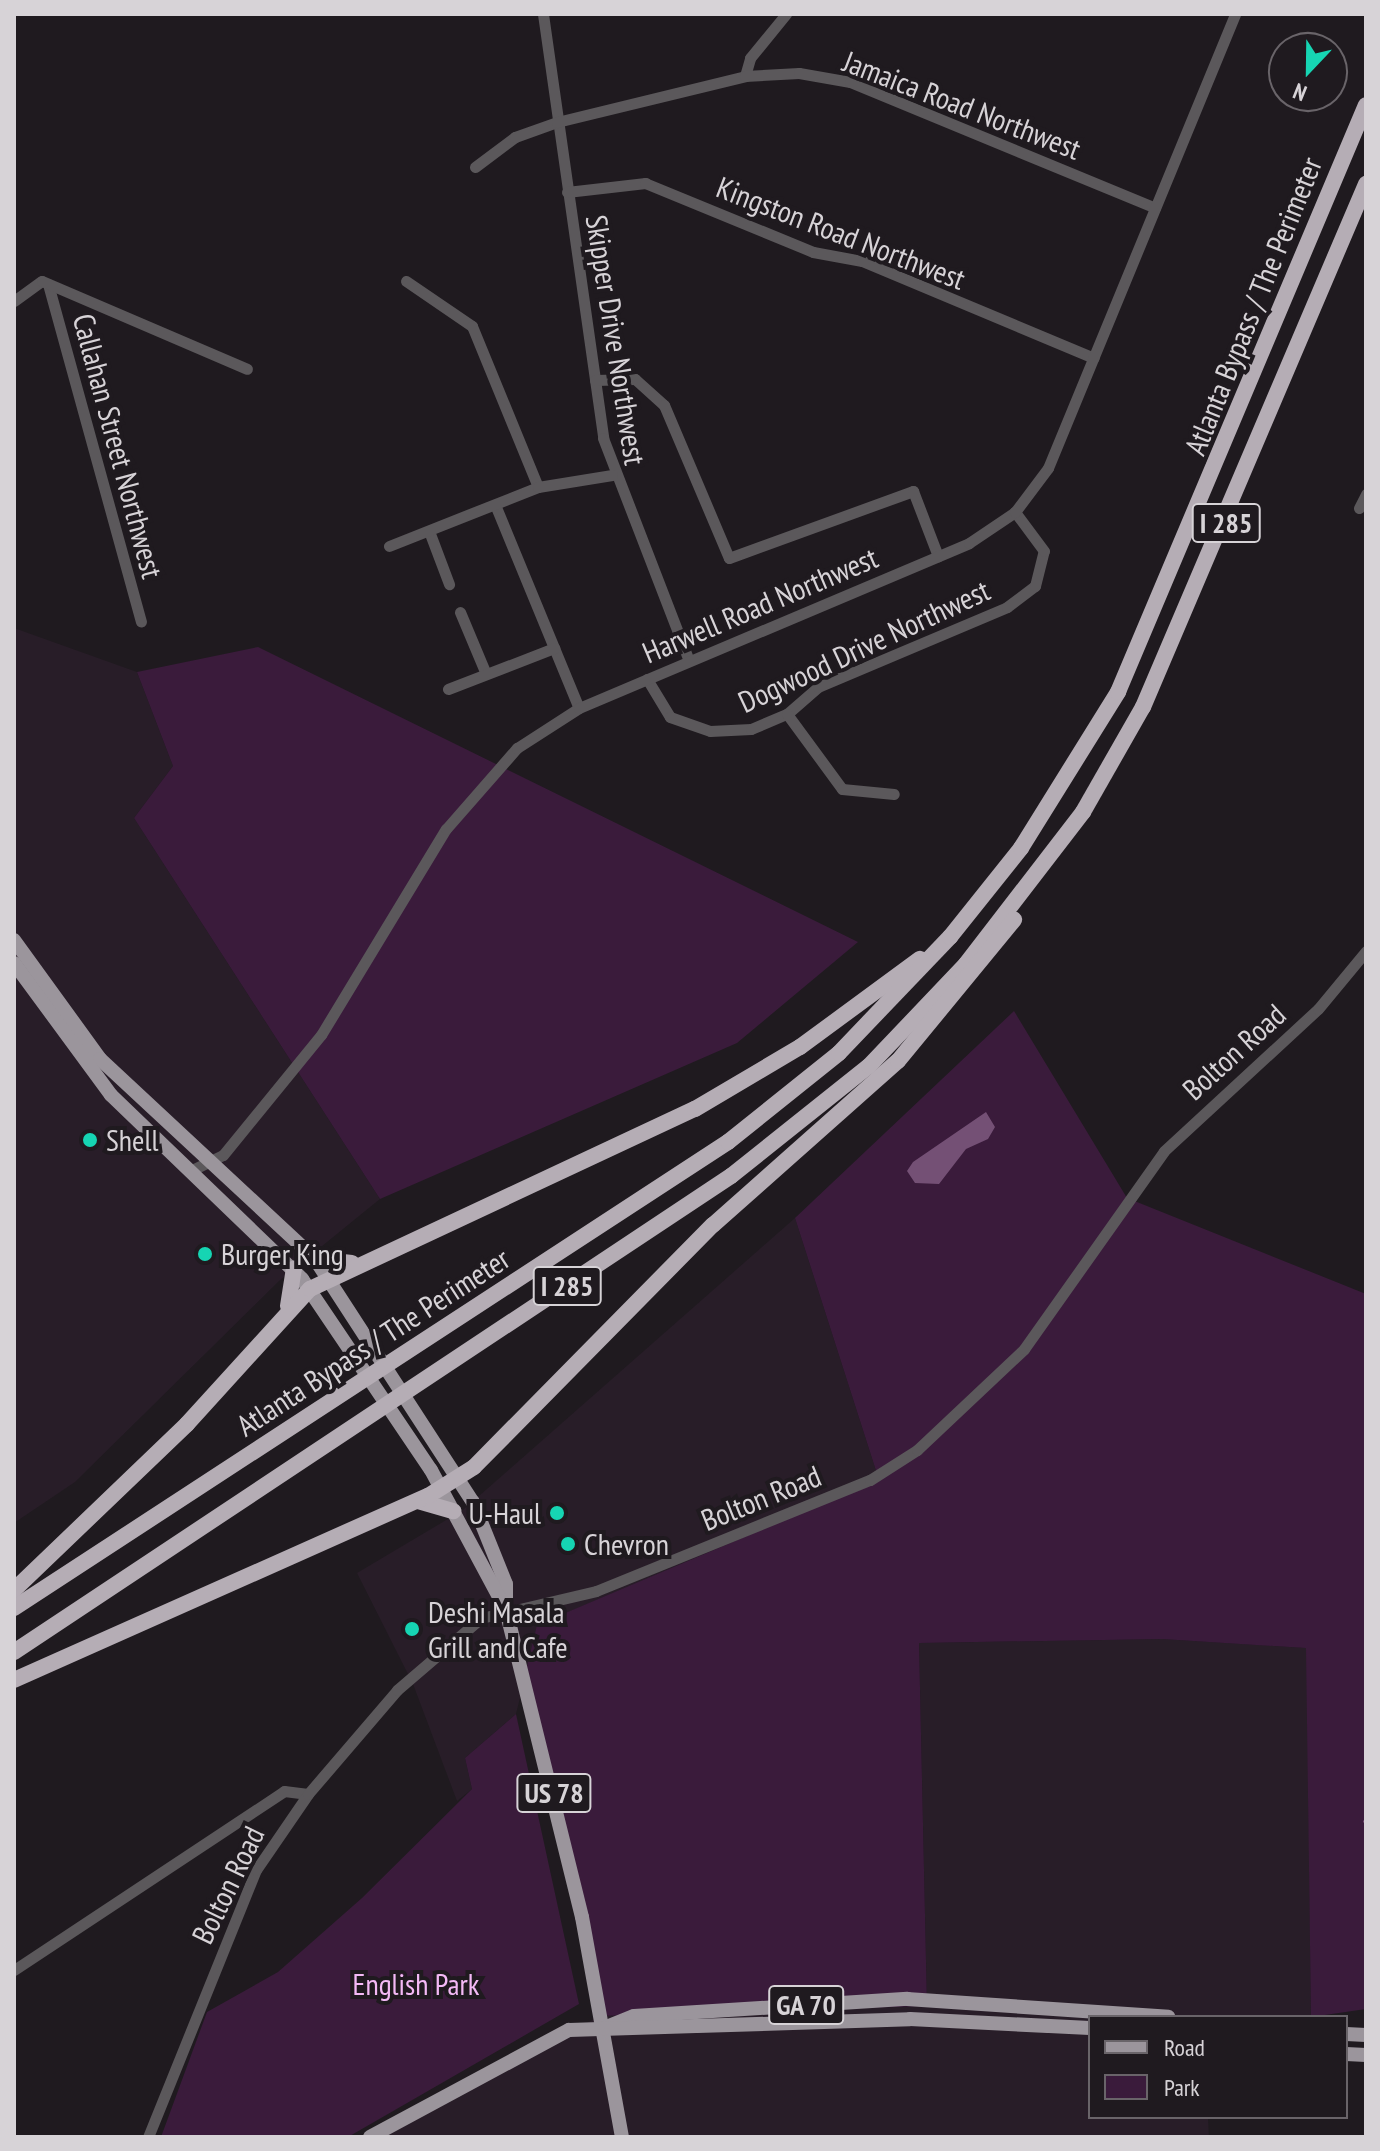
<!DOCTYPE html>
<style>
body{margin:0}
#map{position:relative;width:1380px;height:2151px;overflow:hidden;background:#1f1a1f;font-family:"PT Sans Narrow",sans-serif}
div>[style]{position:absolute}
.built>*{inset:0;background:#281d28}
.green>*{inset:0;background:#3a1b3b}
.water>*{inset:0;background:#745075}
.stream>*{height:3px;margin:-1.5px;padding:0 1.5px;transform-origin:1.5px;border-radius:1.5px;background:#745075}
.minor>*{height:11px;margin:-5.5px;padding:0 5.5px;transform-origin:5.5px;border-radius:5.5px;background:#5b585b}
.major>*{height:14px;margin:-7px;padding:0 7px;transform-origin:7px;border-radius:7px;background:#9b959c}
.highway>*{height:16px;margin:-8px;padding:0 8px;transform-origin:8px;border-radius:8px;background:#b5adb5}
.dots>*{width:22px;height:22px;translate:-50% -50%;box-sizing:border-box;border:4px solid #1f1a1f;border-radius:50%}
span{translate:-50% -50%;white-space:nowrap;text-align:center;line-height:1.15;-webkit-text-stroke:8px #1f1a1f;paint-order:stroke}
.shield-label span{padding:2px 6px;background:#1f1a1f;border:2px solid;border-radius:6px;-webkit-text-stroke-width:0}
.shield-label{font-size:28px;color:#d7d3d7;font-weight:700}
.street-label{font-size:30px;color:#d7d3d7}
.poi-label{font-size:30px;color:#d7d3d7}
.left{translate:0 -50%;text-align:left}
.right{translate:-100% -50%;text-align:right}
.park-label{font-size:30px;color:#f3b9f5}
.frame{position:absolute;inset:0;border:16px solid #d7d3d7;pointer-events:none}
.legend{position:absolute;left:1088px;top:2015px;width:260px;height:104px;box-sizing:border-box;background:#1f1a1f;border:2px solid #696469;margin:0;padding:10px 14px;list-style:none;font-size:24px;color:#d7d3d7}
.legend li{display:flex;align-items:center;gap:16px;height:40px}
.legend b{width:40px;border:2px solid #696469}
.north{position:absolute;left:1268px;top:32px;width:80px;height:80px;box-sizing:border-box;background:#1f1a1f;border:2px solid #696469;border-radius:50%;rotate:202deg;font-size:22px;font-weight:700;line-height:32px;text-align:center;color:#d7d3d7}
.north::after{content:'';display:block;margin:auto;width:28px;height:36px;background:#16d5b3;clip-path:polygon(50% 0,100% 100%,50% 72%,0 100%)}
</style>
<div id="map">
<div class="built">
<i style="clip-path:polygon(14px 628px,137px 672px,173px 766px,134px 818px,380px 1199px,279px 1281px,75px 1482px,14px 1523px)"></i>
<i style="clip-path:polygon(795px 1218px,879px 1480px,538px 1625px,516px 1714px,465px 1758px,472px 1789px,457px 1801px,413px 1684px,357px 1573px,463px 1510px)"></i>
<i style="clip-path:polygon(1162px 1639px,1307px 1648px,1311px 2017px,1090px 2017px,1090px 2117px,1208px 2117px,1209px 2137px,374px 2137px,600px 2016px,927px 2006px,919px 1643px)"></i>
</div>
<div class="green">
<i style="clip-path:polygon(258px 647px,858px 942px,737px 1043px,380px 1199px,134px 818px,173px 766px,137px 672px)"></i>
<i style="clip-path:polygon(1014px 1011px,1127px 1198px,1366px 1294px,1366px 2009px,1311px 2017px,1306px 1648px,1162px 1639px,919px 1643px,927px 2006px,600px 2016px,523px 1683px,537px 1625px,879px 1480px,795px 1218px)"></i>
<i style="clip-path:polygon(516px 1714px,579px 2004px,348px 2137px,161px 2137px,207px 2012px,278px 1972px,362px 1898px,472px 1789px,465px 1758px)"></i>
</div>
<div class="water">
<i style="clip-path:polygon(986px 1112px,995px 1127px,988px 1139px,966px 1149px,939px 1184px,915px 1183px,907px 1171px,913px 1162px)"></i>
</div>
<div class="stream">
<i style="left:1364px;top:1821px;width:2px;rotate:27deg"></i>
</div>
<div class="minor">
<i style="left:543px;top:14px;width:428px;rotate:81.9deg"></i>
<i style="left:603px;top:438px;width:239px;rotate:68.9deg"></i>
<i style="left:745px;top:76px;width:19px;rotate:-74deg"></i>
<i style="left:750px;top:58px;width:57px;rotate:-50.7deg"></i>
<i style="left:475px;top:167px;width:50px;rotate:-36.9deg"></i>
<i style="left:515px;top:137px;width:45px;rotate:-19.7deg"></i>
<i style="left:557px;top:122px;width:194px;rotate:-13.7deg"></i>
<i style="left:745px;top:76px;width:54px;rotate:-3.2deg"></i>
<i style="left:799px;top:73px;width:52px;rotate:10deg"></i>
<i style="left:850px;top:82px;width:330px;rotate:22.4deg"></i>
<i style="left:567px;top:192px;width:79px;rotate:-6.6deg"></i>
<i style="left:645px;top:183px;width:182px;rotate:22.3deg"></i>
<i style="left:813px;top:252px;width:50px;rotate:10.4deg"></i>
<i style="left:862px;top:261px;width:251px;rotate:22.7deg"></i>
<i style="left:406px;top:281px;width:80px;rotate:34.3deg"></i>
<i style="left:472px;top:326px;width:174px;rotate:67.7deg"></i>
<i style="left:48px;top:284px;width:350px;rotate:74.6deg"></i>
<i style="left:14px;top:301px;width:34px;rotate:-36deg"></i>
<i style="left:42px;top:281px;width:223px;rotate:23.2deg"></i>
<i style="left:595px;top:380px;width:40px;rotate:-1.4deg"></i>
<i style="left:635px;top:379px;width:39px;rotate:42deg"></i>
<i style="left:664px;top:405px;width:166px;rotate:67deg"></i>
<i style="left:729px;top:558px;width:196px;rotate:-20deg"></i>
<i style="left:913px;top:491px;width:70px;rotate:69deg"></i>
<i style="left:496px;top:507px;width:217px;rotate:67.6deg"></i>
<i style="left:1359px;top:508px;width:16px;rotate:-63deg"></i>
<i style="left:429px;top:531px;width:57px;rotate:69.3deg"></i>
<i style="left:389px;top:546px;width:160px;rotate:-21.6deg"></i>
<i style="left:538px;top:487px;width:75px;rotate:-9.2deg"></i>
<i style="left:460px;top:612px;width:67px;rotate:67.2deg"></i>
<i style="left:647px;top:679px;width:44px;rotate:58.8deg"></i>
<i style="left:670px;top:717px;width:42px;rotate:19.3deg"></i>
<i style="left:710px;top:731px;width:41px;rotate:-2.8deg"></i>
<i style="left:751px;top:729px;width:39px;rotate:-23deg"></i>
<i style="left:787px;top:714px;width:41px;rotate:-41.1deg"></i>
<i style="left:818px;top:687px;width:205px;rotate:-22.9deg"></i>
<i style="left:1007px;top:607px;width:35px;rotate:-37deg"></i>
<i style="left:1035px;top:586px;width:36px;rotate:-76deg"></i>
<i style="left:1044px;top:551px;width:49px;rotate:-126.6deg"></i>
<i style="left:448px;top:689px;width:114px;rotate:-21.1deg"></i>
<i style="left:787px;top:714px;width:93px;rotate:53.7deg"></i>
<i style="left:842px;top:789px;width:52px;rotate:5.5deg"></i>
<i style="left:192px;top:1170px;width:34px;rotate:-26deg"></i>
<i style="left:223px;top:1155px;width:155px;rotate:-50.8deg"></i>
<i style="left:321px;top:1035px;width:241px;rotate:-58.8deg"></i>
<i style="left:446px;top:829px;width:108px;rotate:-48.8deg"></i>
<i style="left:517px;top:748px;width:74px;rotate:-32.8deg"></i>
<i style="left:579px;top:708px;width:423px;rotate:-22.9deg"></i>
<i style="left:969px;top:543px;width:55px;rotate:-34deg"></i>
<i style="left:1015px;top:512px;width:55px;rotate:-53.1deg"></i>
<i style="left:1048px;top:468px;width:491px;rotate:-67.6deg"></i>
<i style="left:14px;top:1970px;width:324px;rotate:-33.5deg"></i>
<i style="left:284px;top:1791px;width:24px;rotate:7deg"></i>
<i style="left:148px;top:2137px;width:288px;rotate:-68deg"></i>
<i style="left:256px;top:1870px;width:92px;rotate:-55.6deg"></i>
<i style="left:308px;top:1794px;width:137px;rotate:-49.4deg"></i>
<i style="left:397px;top:1690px;width:111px;rotate:-40.6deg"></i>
<i style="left:481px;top:1618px;width:118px;rotate:-13.2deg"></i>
<i style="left:596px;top:1591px;width:296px;rotate:-22.1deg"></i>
<i style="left:870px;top:1480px;width:56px;rotate:-32.6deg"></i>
<i style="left:917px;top:1450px;width:147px;rotate:-43.3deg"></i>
<i style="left:1024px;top:1349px;width:242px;rotate:-54.7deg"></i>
<i style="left:1164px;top:1151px;width:209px;rotate:-42.7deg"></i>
<i style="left:1318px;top:1009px;width:75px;rotate:-50.4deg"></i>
</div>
<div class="major">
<i style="left:14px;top:940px;width:147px;rotate:54.1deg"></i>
<i style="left:100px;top:1059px;width:294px;rotate:42.9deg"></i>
<i style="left:315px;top:1259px;width:290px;rotate:57deg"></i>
<i style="left:473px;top:1502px;width:88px;rotate:68.1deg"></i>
<i style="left:506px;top:1584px;width:26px;rotate:90deg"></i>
<i style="left:506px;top:1610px;width:316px;rotate:76.1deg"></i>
<i style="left:582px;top:1917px;width:224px;rotate:79.7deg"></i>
<i style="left:14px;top:963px;width:164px;rotate:53.7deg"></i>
<i style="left:111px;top:1095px;width:265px;rotate:43.9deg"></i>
<i style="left:302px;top:1279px;width:230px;rotate:56deg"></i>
<i style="left:431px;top:1470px;width:159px;rotate:61.8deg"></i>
<i style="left:604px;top:2028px;width:32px;rotate:-22deg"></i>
<i style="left:634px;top:2016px;width:274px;rotate:-3.6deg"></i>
<i style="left:907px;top:1999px;width:262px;rotate:3.9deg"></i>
<i style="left:1346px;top:2034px;width:20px;rotate:3deg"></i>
<i style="left:1346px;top:2054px;width:20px;rotate:3deg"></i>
<i style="left:370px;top:2137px;width:226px;rotate:-28.3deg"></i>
<i style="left:569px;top:2030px;width:341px;rotate:-1.8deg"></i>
<i style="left:910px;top:2019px;width:180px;rotate:2.9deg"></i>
</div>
<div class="highway">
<i style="left:315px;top:1259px;width:37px;rotate:6deg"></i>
<i style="left:288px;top:1306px;width:38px;rotate:-81deg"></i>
<i style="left:418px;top:1501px;width:37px;rotate:16deg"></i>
<i style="left:14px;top:1590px;width:240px;rotate:-43.8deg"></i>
<i style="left:187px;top:1424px;width:183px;rotate:-47.7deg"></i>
<i style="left:310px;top:1289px;width:425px;rotate:-25.1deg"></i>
<i style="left:695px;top:1109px;width:122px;rotate:-30.6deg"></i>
<i style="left:800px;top:1047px;width:149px;rotate:-36.3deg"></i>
<i style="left:14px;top:1608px;width:853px;rotate:-33.13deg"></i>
<i style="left:728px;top:1142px;width:142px;rotate:-38.7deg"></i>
<i style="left:839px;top:1053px;width:161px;rotate:-46.3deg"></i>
<i style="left:950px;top:937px;width:114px;rotate:-51.4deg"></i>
<i style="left:1021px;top:848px;width:184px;rotate:-58.1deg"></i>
<i style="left:1118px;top:692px;width:637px;rotate:-67.1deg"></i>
<i style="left:14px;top:1652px;width:861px;rotate:-33.58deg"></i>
<i style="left:731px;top:1176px;width:176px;rotate:-38.6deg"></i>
<i style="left:869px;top:1066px;width:141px;rotate:-46.4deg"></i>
<i style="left:966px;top:964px;width:192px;rotate:-52.4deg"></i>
<i style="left:1083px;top:812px;width:121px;rotate:-60.3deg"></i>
<i style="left:1143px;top:707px;width:569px;rotate:-66.91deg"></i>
<i style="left:14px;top:1680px;width:453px;rotate:-24deg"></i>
<i style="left:428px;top:1496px;width:54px;rotate:-32.2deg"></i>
<i style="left:474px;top:1467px;width:340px;rotate:-45.4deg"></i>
<i style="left:713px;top:1225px;width:247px;rotate:-41.6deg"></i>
<i style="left:898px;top:1061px;width:183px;rotate:-50.6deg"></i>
</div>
<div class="dots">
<i style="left:90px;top:1140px;background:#16d5b3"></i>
<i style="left:205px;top:1254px;background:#16d5b3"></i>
<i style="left:557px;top:1513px;background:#16d5b3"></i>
<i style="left:568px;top:1544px;background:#16d5b3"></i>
<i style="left:412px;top:1629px;background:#16d5b3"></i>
</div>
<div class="shield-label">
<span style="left:1226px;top:523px">I 285</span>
<span style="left:567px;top:1286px">I 285</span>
<span style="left:554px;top:1793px">US 78</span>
<span style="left:806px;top:2005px">GA 70</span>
</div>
<div class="street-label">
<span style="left:962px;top:105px;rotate:21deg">Jamaica Road Northwest</span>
<span style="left:841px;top:233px;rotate:21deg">Kingston Road Northwest</span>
<span style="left:1253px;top:306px;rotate:-68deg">Atlanta Bypass / The Perimeter</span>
<span style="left:616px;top:340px;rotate:81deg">Skipper Drive Northwest</span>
<span style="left:118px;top:446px;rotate:75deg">Callahan Street Northwest</span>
<span style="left:760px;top:605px;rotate:-23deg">Harwell Road Northwest</span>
<span style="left:864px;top:646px;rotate:-25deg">Dogwood Drive Northwest</span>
<span style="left:1234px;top:1052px;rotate:-42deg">Bolton Road</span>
<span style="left:373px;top:1342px;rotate:-33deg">Atlanta Bypass / The Perimeter</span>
<span style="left:761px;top:1498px;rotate:-22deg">Bolton Road</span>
<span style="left:228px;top:1885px;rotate:-64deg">Bolton Road</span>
</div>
<div class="poi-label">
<span class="left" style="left:106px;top:1140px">Shell</span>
<span class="left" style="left:221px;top:1254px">Burger King</span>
<span class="right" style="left:541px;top:1513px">U-Haul</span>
<span class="left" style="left:584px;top:1544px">Chevron</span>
<span class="left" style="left:428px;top:1629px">Deshi Masala<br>Grill and Cafe</span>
</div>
<div class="park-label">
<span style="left:416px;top:1984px">English Park</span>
</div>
<div class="frame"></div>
<ul class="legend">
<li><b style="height:10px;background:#9b959c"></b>Road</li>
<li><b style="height:22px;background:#3a1b3b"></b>Park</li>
</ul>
<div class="north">N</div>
</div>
